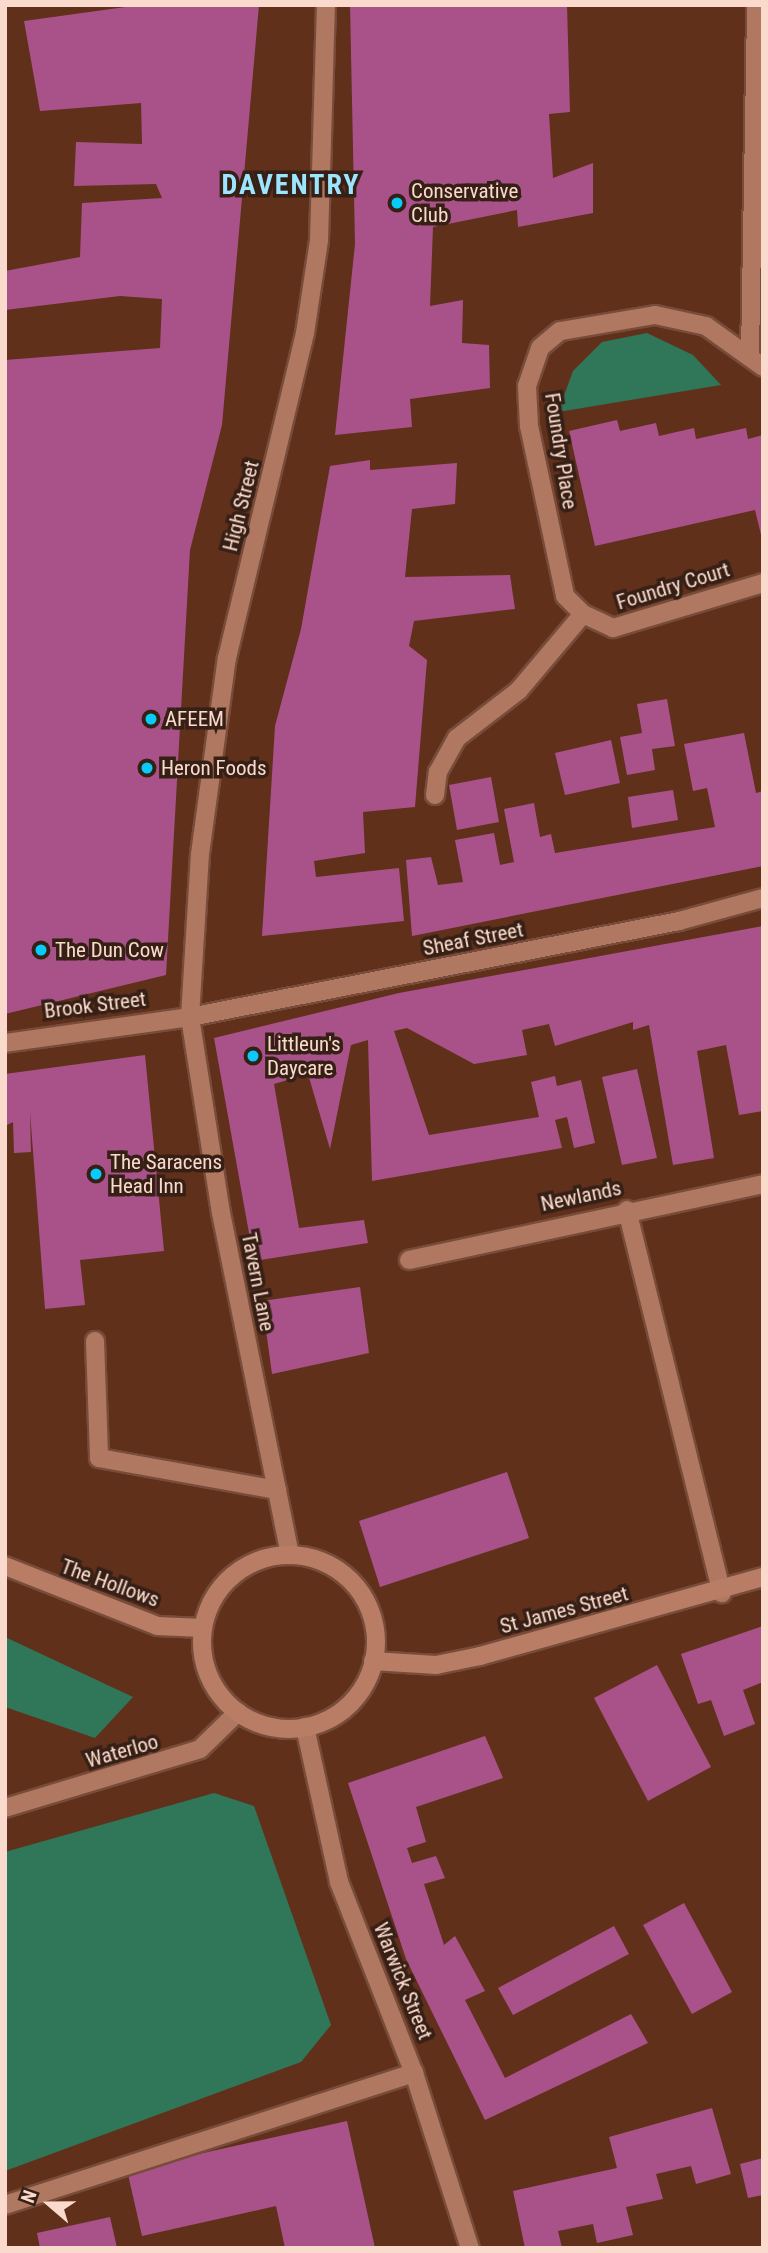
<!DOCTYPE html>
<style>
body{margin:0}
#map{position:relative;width:768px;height:2253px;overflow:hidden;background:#61301b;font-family:"Roboto Condensed",sans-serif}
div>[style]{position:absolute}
.green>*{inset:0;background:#307658}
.building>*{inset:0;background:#a85289}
.roads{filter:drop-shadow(2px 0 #774c3a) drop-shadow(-2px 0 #774c3a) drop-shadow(0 2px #774c3a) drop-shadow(0 -2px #774c3a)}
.lane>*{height:18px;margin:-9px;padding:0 9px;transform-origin:9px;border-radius:9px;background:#b17861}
.street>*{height:18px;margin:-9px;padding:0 9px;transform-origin:9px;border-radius:9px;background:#b17861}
.secondary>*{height:18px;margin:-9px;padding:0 9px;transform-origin:9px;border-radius:9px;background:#b97c64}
.secondary>.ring{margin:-9px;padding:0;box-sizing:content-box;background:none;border:18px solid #b97c64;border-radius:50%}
.dots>*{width:19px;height:19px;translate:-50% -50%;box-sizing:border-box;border:4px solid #362016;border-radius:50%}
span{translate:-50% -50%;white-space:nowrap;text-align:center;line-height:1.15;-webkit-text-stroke:7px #362016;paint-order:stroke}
.poi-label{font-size:21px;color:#fadacd}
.left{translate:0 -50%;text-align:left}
.street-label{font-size:21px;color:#fadacd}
.district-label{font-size:28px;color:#9de5ff;font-weight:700;letter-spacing:2px}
.frame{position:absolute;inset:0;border:7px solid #fadacd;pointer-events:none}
.north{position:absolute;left:14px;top:2169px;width:70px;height:70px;-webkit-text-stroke:5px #362016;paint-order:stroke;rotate:290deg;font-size:19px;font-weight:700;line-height:28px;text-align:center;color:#fadacd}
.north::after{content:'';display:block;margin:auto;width:24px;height:32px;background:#fadacd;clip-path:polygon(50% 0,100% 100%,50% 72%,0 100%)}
</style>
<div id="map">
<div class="green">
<i style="clip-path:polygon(647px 333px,693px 355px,721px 385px,558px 412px,573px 371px,602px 342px)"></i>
<i style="clip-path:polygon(5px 1637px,133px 1697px,95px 1738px,5px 1707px)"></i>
<i style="clip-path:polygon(214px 1793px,254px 1806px,331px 2025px,301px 2062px,5px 2171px,5px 1852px)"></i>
</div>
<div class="building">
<i style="clip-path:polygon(140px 5px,259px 5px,222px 425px,190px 550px,166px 975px,5px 1014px,5px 360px,160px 348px,162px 299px,120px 296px,5px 310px,5px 271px,80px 257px,82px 203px,162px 198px,156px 184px,74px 186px,76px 142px,142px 144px,141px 103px,40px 111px,24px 21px)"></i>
<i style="clip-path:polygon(350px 5px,567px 5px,570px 112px,549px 114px,553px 178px,593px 163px,593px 213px,518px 227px,517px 210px,433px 227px,430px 306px,463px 300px,462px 343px,489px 345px,490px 388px,410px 399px,412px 427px,335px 435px,355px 244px)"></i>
<i style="clip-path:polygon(617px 420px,620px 431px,656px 423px,659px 436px,694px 428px,696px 439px,746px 428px,748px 439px,763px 435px,763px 543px,755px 510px,595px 546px,569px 431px)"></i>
<i style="clip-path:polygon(370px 460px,370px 470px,457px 463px,455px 504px,412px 509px,405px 577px,510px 575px,515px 609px,414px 621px,409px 646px,427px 660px,415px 807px,363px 812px,365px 853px,314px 861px,316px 877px,399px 868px,404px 921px,262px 936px,275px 726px,301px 629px,330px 466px)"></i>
<i style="clip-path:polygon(667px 699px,675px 746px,652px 749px,655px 770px,627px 775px,620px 737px,642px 733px,637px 704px)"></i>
<i style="clip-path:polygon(744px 733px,756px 793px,763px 791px,763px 866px,412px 936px,406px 860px,431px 857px,438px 885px,463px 882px,455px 840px,494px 833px,500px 865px,514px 862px,504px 809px,534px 803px,540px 837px,551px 834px,555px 853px,715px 827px,707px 788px,693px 791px,684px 744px)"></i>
<i style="clip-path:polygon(611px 740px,620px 783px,565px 795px,555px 753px)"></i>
<i style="clip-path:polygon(491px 777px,499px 822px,457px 830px,449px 785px)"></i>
<i style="clip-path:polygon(673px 790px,678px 820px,632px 828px,628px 797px)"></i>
<i style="clip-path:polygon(763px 926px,763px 1111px,739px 1115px,726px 1045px,697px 1051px,714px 1158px,673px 1165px,649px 1025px,633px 1030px,633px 1022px,555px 1046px,549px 1024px,522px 1030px,527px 1055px,474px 1064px,407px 1028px,394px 1031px,429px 1135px,539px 1117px,531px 1082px,555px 1076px,557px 1086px,581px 1080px,595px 1143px,574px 1148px,567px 1117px,555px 1120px,562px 1148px,372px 1181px,368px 1040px,351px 1045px,330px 1149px,308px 1074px,274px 1084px,299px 1228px,364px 1220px,368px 1243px,254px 1261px,214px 1038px,399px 993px)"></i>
<i style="clip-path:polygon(145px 1055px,164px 1251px,80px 1260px,85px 1305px,45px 1309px,30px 1112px,31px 1152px,14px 1153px,13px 1122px,5px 1126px,5px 1074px)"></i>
<i style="clip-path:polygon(637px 1069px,657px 1158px,622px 1165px,602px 1077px)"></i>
<i style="clip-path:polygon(360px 1287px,369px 1353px,272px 1374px,262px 1301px)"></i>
<i style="clip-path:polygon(507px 1472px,529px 1538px,380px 1587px,359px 1521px)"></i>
<i style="clip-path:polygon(763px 1626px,763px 1682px,743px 1690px,755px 1724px,724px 1736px,711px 1700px,698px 1704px,681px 1654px)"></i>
<i style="clip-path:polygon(657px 1665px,711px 1767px,648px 1801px,594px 1698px)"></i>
<i style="clip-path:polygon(485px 1736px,503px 1778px,416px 1807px,426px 1842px,407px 1848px,412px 1863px,436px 1856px,445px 1878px,424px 1884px,444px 1945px,455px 1936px,485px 1991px,465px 2000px,505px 2078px,631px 2014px,648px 2043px,485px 2120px,406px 1959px,348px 1783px)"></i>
<i style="clip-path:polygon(684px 1903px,732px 1992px,692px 2014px,643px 1925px)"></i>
<i style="clip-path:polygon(614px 1926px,629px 1954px,513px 2015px,498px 1988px)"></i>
<i style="clip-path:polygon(712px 2108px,731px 2174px,696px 2184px,691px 2166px,656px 2174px,663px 2199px,626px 2207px,633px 2235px,597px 2243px,593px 2224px,558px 2231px,562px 2248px,525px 2248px,513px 2191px,617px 2168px,609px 2137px)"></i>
<i style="clip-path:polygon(347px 2121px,375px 2248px,285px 2248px,276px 2206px,142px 2236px,127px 2170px)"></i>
<i style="clip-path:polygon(763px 2158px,763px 2195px,748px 2198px,740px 2164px)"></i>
<i style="clip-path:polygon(110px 2217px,117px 2248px,40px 2248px,37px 2233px)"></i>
</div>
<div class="roads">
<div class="lane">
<i style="left:750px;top:355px;width:350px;rotate:-89deg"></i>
<i style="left:763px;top:367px;width:70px;rotate:-144.3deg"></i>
<i style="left:706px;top:326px;width:52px;rotate:-167.8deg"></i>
<i style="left:655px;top:315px;width:96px;rotate:170.4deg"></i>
<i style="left:560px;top:331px;width:26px;rotate:140deg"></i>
<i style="left:540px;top:348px;width:40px;rotate:108.9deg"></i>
<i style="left:527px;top:386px;width:40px;rotate:87.1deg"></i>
<i style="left:529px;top:426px;width:174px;rotate:78deg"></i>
<i style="left:565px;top:596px;width:25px;rotate:45deg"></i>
<i style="left:583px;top:614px;width:33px;rotate:25deg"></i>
<i style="left:613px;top:628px;width:157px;rotate:-16.7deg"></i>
<i style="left:435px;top:795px;width:23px;rotate:-83deg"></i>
<i style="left:438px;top:772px;width:39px;rotate:-61deg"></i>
<i style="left:457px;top:738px;width:78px;rotate:-37.7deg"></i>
<i style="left:519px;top:690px;width:99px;rotate:-49.9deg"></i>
<i style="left:5px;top:1043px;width:187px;rotate:-8deg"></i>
<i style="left:627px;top:1210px;width:395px;rotate:76.1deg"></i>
<i style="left:95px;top:1341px;width:117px;rotate:88deg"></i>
<i style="left:99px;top:1458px;width:181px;rotate:10.2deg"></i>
</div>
<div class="street">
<i style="left:190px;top:1017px;width:498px;rotate:-11.1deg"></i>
<i style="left:679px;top:921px;width:87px;rotate:-15.3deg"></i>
<i style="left:409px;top:1260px;width:362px;rotate:-12.1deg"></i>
<i style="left:290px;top:1555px;width:349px;rotate:-101.4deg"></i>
<i style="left:221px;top:1213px;width:198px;rotate:-99deg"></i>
<i style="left:190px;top:1017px;width:163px;rotate:-86.5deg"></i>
<i style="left:200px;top:854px;width:198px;rotate:-82.2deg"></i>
<i style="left:227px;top:658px;width:334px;rotate:-76.5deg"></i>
<i style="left:305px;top:333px;width:94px;rotate:-81.4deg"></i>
<i style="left:319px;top:240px;width:235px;rotate:-88.3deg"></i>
<i style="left:305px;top:1727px;width:159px;rotate:77.6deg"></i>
<i style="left:339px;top:1882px;width:205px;rotate:68.6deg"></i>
<i style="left:414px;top:2073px;width:184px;rotate:72.3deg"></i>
<i style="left:5px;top:1808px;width:204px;rotate:-16.8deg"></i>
<i style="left:200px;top:1749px;width:53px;rotate:-44.2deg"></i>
<i style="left:5px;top:2205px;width:430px;rotate:-17.9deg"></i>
</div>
<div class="secondary">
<i class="ring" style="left:202px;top:1555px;width:156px;height:156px"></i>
<i style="left:5px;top:1566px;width:163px;rotate:21.5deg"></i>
<i style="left:157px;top:1626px;width:46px;rotate:2.5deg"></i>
<i style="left:373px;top:1661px;width:63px;rotate:3.6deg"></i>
<i style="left:436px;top:1665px;width:45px;rotate:-11.6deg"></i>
<i style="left:480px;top:1656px;width:294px;rotate:-15.6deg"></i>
</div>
</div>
<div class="dots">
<i style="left:397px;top:203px;background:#08cbf9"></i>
<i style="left:151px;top:719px;background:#08cbf9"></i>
<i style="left:147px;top:768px;background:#08cbf9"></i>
<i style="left:41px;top:950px;background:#08cbf9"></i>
<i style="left:253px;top:1056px;background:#08cbf9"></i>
<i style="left:96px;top:1174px;background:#08cbf9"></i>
</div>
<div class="poi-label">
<span class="left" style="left:411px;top:203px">Conservative<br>Club</span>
<span class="left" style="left:165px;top:719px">AFEEM</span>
<span class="left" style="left:161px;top:768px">Heron Foods</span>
<span class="left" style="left:55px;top:950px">The Dun Cow</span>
<span class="left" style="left:267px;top:1056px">Littleun's<br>Daycare</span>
<span class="left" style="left:110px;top:1174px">The Saracens<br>Head Inn</span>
</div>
<div class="street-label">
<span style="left:561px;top:451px;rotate:81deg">Foundry Place</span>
<span style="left:241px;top:506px;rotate:-76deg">High Street</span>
<span style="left:673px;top:586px;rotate:-17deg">Foundry Court</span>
<span style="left:473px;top:939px;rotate:-11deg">Sheaf Street</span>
<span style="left:95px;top:1005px;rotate:-7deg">Brook Street</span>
<span style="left:581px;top:1196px;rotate:-12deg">Newlands</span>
<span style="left:258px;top:1282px;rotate:79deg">Tavern Lane</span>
<span style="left:110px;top:1583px;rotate:20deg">The Hollows</span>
<span style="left:564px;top:1610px;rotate:-15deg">St James Street</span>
<span style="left:122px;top:1751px;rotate:-16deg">Waterloo</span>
<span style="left:403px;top:1981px;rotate:68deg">Warwick Street</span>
</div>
<div class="district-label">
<span style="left:291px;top:185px">DAVENTRY</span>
</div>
<div class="frame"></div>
<div class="north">N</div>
</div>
